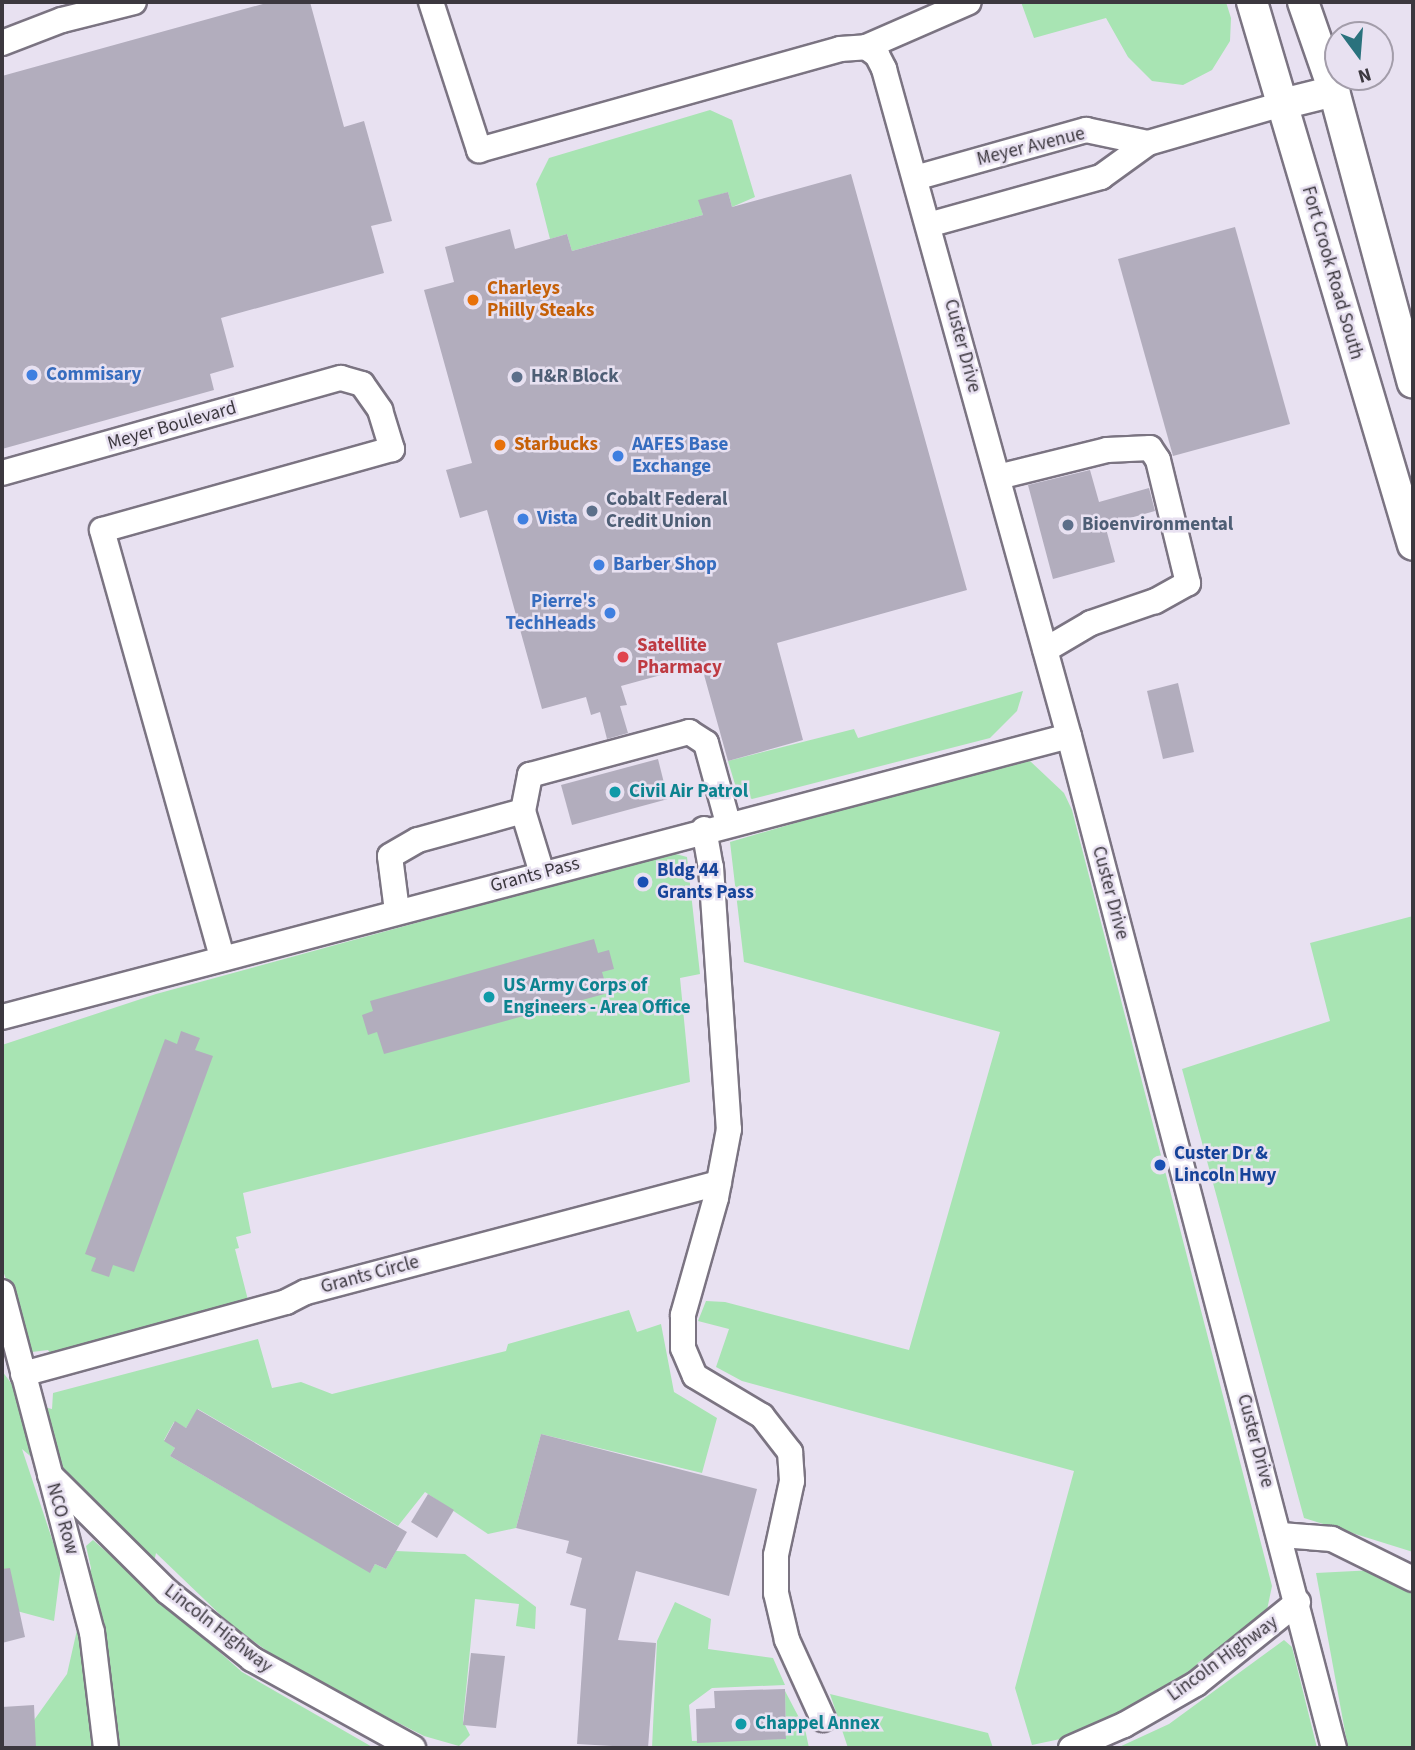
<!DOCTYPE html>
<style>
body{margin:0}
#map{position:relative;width:1415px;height:1750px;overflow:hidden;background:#e8e1f1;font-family:"Source Sans 3",sans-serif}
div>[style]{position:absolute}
.green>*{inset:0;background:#a8e4b3}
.building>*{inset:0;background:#b2adbd}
.roads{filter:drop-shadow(2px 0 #7b7482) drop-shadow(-2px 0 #7b7482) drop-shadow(0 2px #7b7482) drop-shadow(0 -2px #7b7482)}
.minor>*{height:24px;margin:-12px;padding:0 12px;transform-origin:12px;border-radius:12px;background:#fff}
.major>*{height:30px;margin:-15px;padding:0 15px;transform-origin:15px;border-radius:15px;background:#fff}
.dots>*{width:19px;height:19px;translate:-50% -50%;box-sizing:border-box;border:4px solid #e8e1f1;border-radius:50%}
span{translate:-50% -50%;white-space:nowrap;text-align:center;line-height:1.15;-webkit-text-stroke:5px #e8e1f1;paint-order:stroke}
.street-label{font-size:19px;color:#3c383f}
.food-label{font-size:19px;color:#c56008;font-weight:700}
.left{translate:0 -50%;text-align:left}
.shop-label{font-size:19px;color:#366cbe;font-weight:700}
.right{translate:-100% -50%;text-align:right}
.service-label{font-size:19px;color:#4e5e75;font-weight:700}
.health-label{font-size:19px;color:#be3a42;font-weight:700}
.culture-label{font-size:19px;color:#0d838f;font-weight:700}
.transit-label{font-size:19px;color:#164399;font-weight:700}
.frame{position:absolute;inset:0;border:4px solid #3c383f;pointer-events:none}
.north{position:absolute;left:1324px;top:21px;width:70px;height:70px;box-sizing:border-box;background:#e8e1f1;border:2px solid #a39daa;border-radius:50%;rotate:164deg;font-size:19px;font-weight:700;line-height:28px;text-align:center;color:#3c383f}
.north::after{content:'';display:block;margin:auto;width:24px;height:32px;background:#2a727d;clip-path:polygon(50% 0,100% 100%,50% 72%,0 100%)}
</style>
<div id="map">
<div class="green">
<i style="clip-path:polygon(1021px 2px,1226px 2px,1231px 18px,1230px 41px,1212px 70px,1183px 85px,1152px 81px,1128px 57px,1106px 18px,1034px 38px)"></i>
<i style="clip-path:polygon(710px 110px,732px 120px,755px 197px,732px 207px,728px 192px,699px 201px,703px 215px,572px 251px,567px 234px,550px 239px,536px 184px,549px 158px)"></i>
<i style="clip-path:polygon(1023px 691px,1017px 711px,990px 738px,752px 799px,737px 791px,728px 761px,854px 729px,858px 738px)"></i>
<i style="clip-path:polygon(1030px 761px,1064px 793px,1072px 810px,1272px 1586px,1267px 1610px,1228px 1645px,1136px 1706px,1065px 1738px,1032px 1745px,1015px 1688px,1074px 1471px,742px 1381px,716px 1367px,729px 1329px,698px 1321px,706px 1301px,725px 1302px,909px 1350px,1000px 1032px,744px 962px,730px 842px,870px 801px)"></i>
<i style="clip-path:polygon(672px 853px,687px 857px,700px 974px,680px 978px,690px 1082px,243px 1193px,251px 1233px,236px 1237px,239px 1248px,235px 1249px,249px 1304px,52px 1356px,48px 1350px,32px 1352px,2px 1268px,2px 1045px,156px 994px)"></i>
<i style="clip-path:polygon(1413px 916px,1413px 1552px,1304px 1518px,1182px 1069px,1330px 1021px,1310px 943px)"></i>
<i style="clip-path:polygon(629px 1310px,637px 1332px,661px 1324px,674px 1392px,717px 1418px,702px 1473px,541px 1434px,516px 1528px,488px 1534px,425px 1492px,398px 1526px,198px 1409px,186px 1428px,174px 1422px,164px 1440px,175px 1448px,170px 1456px,370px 1572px,375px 1564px,386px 1569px,396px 1551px,465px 1554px,536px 1607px,535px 1629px,516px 1626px,519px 1604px,475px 1599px,463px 1721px,470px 1735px,459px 1746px,424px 1736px,289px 1667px,230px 1624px,156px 1553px,154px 1562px,22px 1449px,61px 1566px,54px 1621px,2px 1607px,2px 1371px,26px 1403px,52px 1409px,53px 1393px,258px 1339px,272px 1388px,301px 1382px,332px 1394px,506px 1351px,508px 1344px)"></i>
<i style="clip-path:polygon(93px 1540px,242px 1672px,374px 1748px,14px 1748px,67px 1674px,91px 1568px,86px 1546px)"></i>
<i style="clip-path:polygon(1413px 1568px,1413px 1748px,1348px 1748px,1316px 1573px)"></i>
<i style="clip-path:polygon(675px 1602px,711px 1619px,708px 1649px,773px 1658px,785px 1685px,712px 1688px,689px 1705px,692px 1741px,786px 1739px,785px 1691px,805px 1729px,809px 1748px,634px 1748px,652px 1748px,657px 1641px)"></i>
<i style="clip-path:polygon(1284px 1640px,1292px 1647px,1317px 1748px,1117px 1748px,1169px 1724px)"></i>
<i style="clip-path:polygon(830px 1694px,988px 1733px,993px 1748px,848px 1748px)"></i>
</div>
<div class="building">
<i style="clip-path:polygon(270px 2px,310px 2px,344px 127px,364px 121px,392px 221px,371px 226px,384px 273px,221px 318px,234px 367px,210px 374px,214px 390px,2px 449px,2px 76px)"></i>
<i style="clip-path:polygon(851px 174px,967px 590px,777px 643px,803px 740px,728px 761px,701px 664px,621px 686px,627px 705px,620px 706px,628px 733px,607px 739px,600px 712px,591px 715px,586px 697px,542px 709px,487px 510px,460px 518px,446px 470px,472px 463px,424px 290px,454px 282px,445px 247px,510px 229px,515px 249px,567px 234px,572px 251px,703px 215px,698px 200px,728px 192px,732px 207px)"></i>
<i style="clip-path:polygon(1235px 227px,1290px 424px,1173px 456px,1118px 259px)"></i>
<i style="clip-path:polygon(1090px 470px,1099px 502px,1149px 488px,1155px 511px,1105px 525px,1115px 562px,1053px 579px,1028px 485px)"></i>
<i style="clip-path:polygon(1178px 683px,1194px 752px,1163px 759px,1147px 691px)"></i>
<i style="clip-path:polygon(658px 759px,668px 799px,572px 825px,561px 785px)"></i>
<i style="clip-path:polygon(594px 939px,598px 953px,609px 950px,614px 969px,602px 972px,608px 993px,384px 1054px,377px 1032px,368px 1035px,362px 1015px,373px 1011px,370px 1001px)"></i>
<i style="clip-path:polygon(181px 1031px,200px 1038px,195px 1050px,213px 1056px,134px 1272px,113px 1265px,109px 1277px,91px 1271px,96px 1258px,85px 1254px,165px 1039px,177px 1044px)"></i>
<i style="clip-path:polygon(197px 1409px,407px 1532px,386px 1569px,375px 1564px,370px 1573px,170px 1456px,175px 1448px,164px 1441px,175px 1421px,186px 1428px)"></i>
<i style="clip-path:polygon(541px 1434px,757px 1489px,729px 1596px,636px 1571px,618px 1640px,656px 1643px,648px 1748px,577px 1744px,586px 1609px,570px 1605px,582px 1558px,566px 1553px,569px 1541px,516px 1528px)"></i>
<i style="clip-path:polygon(428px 1494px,454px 1510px,437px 1538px,411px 1522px)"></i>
<i style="clip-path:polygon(10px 1568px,25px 1637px,2px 1643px,2px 1569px)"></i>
<i style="clip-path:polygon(471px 1653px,505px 1656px,496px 1728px,463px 1725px)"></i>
<i style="clip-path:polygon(785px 1689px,786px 1739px,697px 1743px,696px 1709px,715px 1708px,714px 1691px)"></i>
<i style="clip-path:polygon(34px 1705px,36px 1748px,2px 1748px,2px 1707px)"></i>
</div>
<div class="roads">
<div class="minor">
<i style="left:431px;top:2px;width:156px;rotate:72deg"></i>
<i style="left:479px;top:150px;width:375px;rotate:-15.6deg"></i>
<i style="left:840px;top:49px;width:26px;rotate:-4deg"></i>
<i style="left:866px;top:47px;width:112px;rotate:-23.6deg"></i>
<i style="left:2px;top:43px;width:64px;rotate:-21deg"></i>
<i style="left:62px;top:20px;width:74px;rotate:-14deg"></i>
<i style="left:866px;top:47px;width:14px;rotate:36deg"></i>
<i style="left:877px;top:55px;width:16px;rotate:63deg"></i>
<i style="left:884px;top:69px;width:692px;rotate:74.5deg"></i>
<i style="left:1069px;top:736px;width:1046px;rotate:75.33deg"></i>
<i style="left:915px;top:178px;width:178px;rotate:-15.7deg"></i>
<i style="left:1086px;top:130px;width:63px;rotate:11.8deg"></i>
<i style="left:928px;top:225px;width:180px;rotate:-15.5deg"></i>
<i style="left:1101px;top:177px;width:58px;rotate:-35.9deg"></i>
<i style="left:1148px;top:143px;width:140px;rotate:-16.2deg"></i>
<i style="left:2px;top:473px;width:352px;rotate:-15.7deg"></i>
<i style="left:341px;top:378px;width:22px;rotate:16deg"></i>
<i style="left:362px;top:384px;width:32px;rotate:55deg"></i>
<i style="left:380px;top:410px;width:41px;rotate:72.9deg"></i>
<i style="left:392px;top:449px;width:301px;rotate:164.4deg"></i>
<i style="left:102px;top:530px;width:445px;rotate:74.3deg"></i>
<i style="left:998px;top:477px;width:112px;rotate:-13.9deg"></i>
<i style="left:1107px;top:450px;width:43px;rotate:-2.7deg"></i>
<i style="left:1150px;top:448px;width:14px;rotate:56deg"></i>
<i style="left:1158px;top:460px;width:127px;rotate:76.3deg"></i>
<i style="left:1188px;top:583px;width:38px;rotate:151deg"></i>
<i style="left:1155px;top:601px;width:68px;rotate:161deg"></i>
<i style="left:1091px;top:623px;width:53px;rotate:149.6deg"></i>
<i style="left:523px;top:811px;width:37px;rotate:-79deg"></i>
<i style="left:530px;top:775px;width:165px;rotate:-15.1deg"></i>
<i style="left:689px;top:732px;width:20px;rotate:33deg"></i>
<i style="left:706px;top:743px;width:83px;rotate:74.6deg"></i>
<i style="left:704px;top:829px;width:39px;rotate:80deg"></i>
<i style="left:711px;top:867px;width:263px;rotate:86.1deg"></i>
<i style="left:729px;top:1129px;width:70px;rotate:100.7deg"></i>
<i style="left:716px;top:1198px;width:122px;rotate:105.8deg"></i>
<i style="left:683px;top:1315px;width:33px;rotate:90deg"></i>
<i style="left:683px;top:1348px;width:30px;rotate:67deg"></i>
<i style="left:695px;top:1376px;width:78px;rotate:30.8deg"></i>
<i style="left:762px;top:1416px;width:46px;rotate:52.1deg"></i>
<i style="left:790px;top:1452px;width:29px;rotate:86deg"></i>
<i style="left:792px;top:1481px;width:76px;rotate:102.2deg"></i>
<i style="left:776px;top:1555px;width:38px;rotate:90deg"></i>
<i style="left:776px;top:1593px;width:48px;rotate:76.8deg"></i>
<i style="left:787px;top:1640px;width:87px;rotate:65.5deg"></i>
<i style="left:397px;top:911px;width:55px;rotate:-97.3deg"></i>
<i style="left:390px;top:856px;width:32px;rotate:-30deg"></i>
<i style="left:418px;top:840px;width:109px;rotate:-15.4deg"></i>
<i style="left:523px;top:811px;width:65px;rotate:73deg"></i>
<i style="left:2px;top:1017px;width:1103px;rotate:-14.75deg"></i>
<i style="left:2px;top:1292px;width:352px;rotate:75.2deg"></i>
<i style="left:92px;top:1632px;width:117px;rotate:83.1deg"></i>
<i style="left:23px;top:1374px;width:273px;rotate:-15.3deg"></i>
<i style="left:286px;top:1302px;width:22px;rotate:-27deg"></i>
<i style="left:306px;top:1292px;width:427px;rotate:-14.8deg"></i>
<i style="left:50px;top:1475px;width:166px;rotate:44.8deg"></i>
<i style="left:168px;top:1592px;width:107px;rotate:38.6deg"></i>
<i style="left:252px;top:1659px;width:184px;rotate:28.9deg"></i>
<i style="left:1281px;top:1535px;width:51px;rotate:4.5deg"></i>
<i style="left:1332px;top:1539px;width:90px;rotate:26.3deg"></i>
<i style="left:1071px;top:1748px;width:58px;rotate:-23.5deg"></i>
<i style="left:1124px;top:1725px;width:83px;rotate:-29.7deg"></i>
<i style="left:1196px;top:1684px;width:131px;rotate:-38.8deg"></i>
</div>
<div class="major">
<i style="left:1252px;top:2px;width:566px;rotate:73.48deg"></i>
<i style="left:1303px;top:2px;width:94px;rotate:70.8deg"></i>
<i style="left:1334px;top:91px;width:302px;rotate:74.9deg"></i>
<i style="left:1282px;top:104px;width:54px;rotate:-14deg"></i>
</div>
</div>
<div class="dots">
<i style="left:473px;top:300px;background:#e8710a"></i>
<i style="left:32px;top:375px;background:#3f7fe0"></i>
<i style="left:517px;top:377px;background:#5c6f8a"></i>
<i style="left:500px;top:445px;background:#e8710a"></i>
<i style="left:618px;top:456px;background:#3f7fe0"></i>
<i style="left:592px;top:511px;background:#5c6f8a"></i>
<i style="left:523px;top:519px;background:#3f7fe0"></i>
<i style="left:1068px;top:525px;background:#5c6f8a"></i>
<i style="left:599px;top:565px;background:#3f7fe0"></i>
<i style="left:610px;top:613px;background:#3f7fe0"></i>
<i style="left:623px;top:657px;background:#e0444e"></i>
<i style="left:615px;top:792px;background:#0f9aa8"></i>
<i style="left:643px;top:882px;background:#1a4fb4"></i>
<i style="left:489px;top:997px;background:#0f9aa8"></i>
<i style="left:1160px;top:1165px;background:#1a4fb4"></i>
<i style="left:741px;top:1724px;background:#0f9aa8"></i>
</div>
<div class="street-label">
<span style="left:1031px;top:147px;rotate:-14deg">Meyer Avenue</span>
<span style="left:1332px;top:273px;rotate:74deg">Fort Crook Road South</span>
<span style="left:962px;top:346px;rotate:75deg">Custer Drive</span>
<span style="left:172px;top:426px;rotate:-16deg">Meyer Boulevard</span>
<span style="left:535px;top:875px;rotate:-15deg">Grants Pass</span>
<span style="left:1110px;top:893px;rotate:75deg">Custer Drive</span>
<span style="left:370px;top:1275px;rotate:-15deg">Grants Circle</span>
<span style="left:1255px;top:1441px;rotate:75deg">Custer Drive</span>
<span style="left:62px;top:1519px;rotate:74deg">NCO Row</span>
<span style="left:218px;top:1629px;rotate:38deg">Lincoln Highway</span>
<span style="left:1223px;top:1659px;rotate:-36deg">Lincoln Highway</span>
</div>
<div class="food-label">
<span class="left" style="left:487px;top:300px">Charleys<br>Philly Steaks</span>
<span class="left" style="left:514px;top:445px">Starbucks</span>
</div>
<div class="shop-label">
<span class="left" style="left:46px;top:375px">Commisary</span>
<span class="left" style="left:632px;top:456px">AAFES Base<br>Exchange</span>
<span class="left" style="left:537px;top:519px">Vista</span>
<span class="left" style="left:613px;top:565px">Barber Shop</span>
<span class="right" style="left:596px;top:613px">Pierre's<br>TechHeads</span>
</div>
<div class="service-label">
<span class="left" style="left:531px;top:377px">H&amp;R Block</span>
<span class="left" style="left:606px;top:511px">Cobalt Federal<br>Credit Union</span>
<span class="left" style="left:1082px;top:525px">Bioenvironmental</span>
</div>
<div class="health-label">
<span class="left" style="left:637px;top:657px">Satellite<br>Pharmacy</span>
</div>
<div class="culture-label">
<span class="left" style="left:629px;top:792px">Civil Air Patrol</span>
<span class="left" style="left:503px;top:997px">US Army Corps of<br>Engineers - Area Office</span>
<span class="left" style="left:755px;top:1724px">Chappel Annex</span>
</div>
<div class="transit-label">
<span class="left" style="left:657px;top:882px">Bldg 44<br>Grants Pass</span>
<span class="left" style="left:1174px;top:1165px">Custer Dr &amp;<br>Lincoln Hwy</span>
</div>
<div class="frame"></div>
<div class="north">N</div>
</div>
